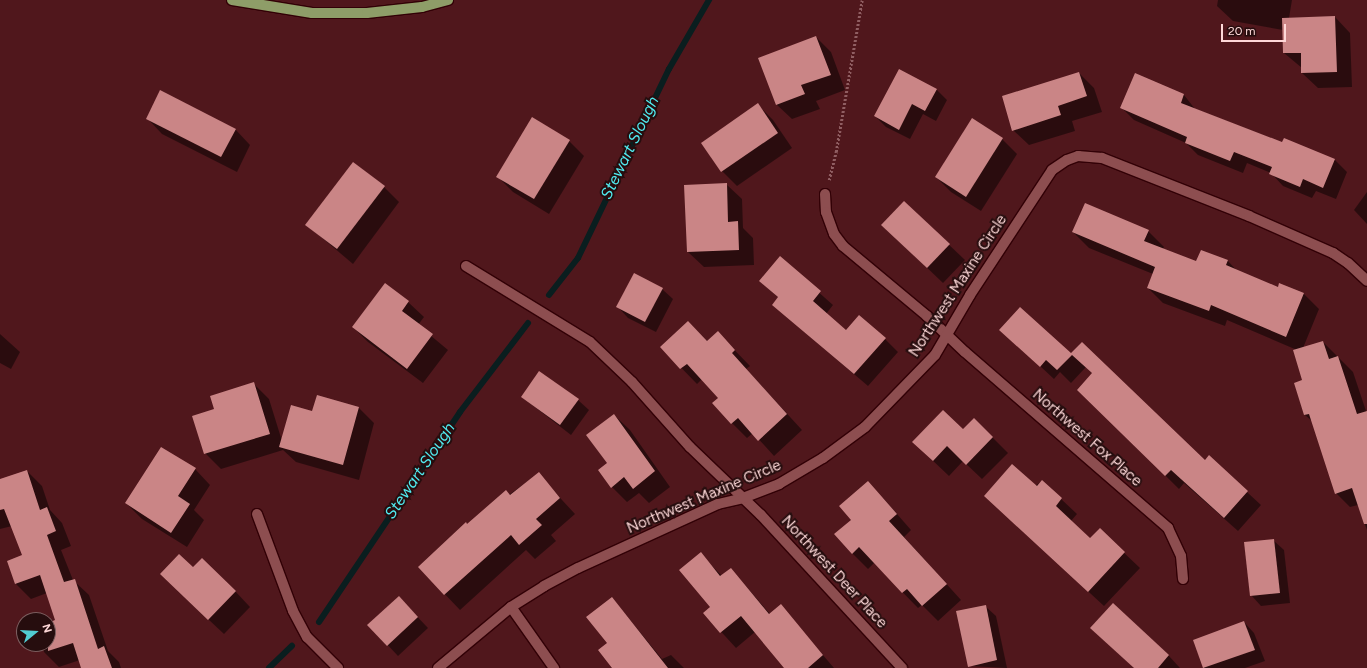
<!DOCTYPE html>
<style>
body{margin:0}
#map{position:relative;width:1367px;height:668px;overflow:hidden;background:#50171c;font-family:Figtree,sans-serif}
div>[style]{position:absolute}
.shadow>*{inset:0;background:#0007}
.stream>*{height:6px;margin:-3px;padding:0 3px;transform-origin:3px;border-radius:3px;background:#0a1e1f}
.building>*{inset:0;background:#ca8586}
.path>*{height:2.5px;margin-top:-1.25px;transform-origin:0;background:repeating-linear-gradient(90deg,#905e62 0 2px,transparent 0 4px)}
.roads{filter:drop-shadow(1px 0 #320006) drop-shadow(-1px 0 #320006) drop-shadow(0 1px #320006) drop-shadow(0 -1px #320006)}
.minor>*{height:10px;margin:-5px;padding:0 5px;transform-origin:5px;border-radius:5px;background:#8d4e50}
.major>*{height:10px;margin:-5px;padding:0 5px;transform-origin:5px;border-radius:5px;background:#8e9d68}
span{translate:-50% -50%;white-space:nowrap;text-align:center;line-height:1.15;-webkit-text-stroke:4px #260d0e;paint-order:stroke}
.street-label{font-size:15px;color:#fed8d8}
.water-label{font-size:16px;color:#51ebf0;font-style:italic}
.north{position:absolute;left:16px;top:612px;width:40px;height:40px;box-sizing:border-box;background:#260d0e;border:1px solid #7c5e5f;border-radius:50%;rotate:72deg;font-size:11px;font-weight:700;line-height:16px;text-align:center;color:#fed8d8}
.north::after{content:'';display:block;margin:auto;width:14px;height:18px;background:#51ccd1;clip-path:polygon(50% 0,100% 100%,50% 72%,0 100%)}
.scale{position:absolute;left:1221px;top:24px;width:65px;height:18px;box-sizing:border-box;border:2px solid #fed8d8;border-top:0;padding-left:5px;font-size:12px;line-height:14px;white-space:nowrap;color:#fed8d8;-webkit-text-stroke:3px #260d0e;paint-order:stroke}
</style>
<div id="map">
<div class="shadow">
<i style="clip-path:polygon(1218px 0,1292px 0,1289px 18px,1335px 17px,1350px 33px,1352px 87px,1318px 88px,1302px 73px,1302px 68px,1284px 53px,1283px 30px,1233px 21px,1217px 6px)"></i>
<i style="clip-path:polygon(816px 37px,831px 52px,845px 90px,816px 101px,820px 109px,792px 119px,776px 104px)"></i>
<i style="clip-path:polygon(899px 70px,937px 90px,947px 100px,936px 121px,923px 114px,910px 139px,886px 127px,875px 116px)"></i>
<i style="clip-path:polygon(1079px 73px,1094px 88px,1102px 112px,1072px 121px,1075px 131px,1029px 145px,1013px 130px)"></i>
<i style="clip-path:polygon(1184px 95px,1195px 109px,1283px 143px,1284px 139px,1335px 160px,1347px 172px,1336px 199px,1316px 191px,1312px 198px,1283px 186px,1271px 173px,1247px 163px,1243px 173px,1198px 155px,1186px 143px,1134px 120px,1121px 107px)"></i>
<i style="clip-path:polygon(758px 105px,773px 120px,792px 148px,737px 186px,722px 171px)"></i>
<i style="clip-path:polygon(147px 118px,235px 129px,250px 145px,237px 172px,162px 134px)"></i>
<i style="clip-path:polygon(1002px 139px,1017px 154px,981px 211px,951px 192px,936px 177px)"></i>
<i style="clip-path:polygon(569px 141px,584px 156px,549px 214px,513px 192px,497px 176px)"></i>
<i style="clip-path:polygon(726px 184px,742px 199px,743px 228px,753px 238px,754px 265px,704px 267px,688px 252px,685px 186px)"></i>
<i style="clip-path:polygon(384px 187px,399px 202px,353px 264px,307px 225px)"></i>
<i style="clip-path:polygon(1367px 192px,1367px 224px,1354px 210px)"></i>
<i style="clip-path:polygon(904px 202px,965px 260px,943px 283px,898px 240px)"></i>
<i style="clip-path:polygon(1085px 205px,1148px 231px,1164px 247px,1163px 249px,1197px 262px,1228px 261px,1238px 272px,1278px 288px,1280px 284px,1304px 294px,1319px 309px,1303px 348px,1323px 342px,1353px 372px,1367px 414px,1367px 530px,1358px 505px,1350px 507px,1336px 493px,1313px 422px,1305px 415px,1295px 383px,1304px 381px,1297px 350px,1227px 320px,1225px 326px,1163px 303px,1148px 288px,1153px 274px,1089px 248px,1073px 232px)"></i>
<i style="clip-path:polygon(780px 258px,833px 305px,826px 314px,846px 331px,885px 339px,898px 352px,868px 386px,773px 305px,779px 298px,760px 281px)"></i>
<i style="clip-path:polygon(662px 289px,673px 299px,656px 332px,628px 318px,618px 307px)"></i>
<i style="clip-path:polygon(408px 302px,424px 317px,418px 325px,448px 350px,423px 383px,368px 342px,353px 327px)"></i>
<i style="clip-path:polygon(688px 322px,708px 342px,718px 333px,750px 366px,746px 369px,802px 430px,774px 456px,753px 433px,747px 438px,732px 423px,719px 398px,702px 379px,697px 384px,661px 347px)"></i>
<i style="clip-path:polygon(1001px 330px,1071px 355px,1082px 343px,1205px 462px,1209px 457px,1261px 505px,1238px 531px,1184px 483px,1179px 489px,1079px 390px,1093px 374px,1086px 367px,1071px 383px,1060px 372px,1054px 379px)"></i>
<i style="clip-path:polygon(0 334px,20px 352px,11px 369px,0 363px)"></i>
<i style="clip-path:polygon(254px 384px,269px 399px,282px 441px,313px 412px,359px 408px,374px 423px,359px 480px,296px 462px,283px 450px,221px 469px,205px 453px,215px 410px)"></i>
<i style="clip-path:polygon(522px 397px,578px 400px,589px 410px,571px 435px)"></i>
<i style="clip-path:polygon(614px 415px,630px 430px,670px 487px,649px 503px,639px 493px,627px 502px,612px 487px)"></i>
<i style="clip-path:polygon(963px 431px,992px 437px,1008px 453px,982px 479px,963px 461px,949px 476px,929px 457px)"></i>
<i style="clip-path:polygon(195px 469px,210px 485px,194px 510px,204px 520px,187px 547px,142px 519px,126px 503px)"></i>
<i style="clip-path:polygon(27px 471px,42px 486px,50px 510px,62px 523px,71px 546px,61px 550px,73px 580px,89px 595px,108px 651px,119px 662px,121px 668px,82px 668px,80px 660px,59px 667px,44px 652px,42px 644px,48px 644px,48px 624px,56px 621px,47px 593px,31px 599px,16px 584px,8px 561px,23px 556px,12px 526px,0 529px,0 480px)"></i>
<i style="clip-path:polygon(538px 474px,575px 514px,551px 535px,556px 541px,535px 559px,526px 550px,460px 610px,419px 567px,467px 525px)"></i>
<i style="clip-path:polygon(1042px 481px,1077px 514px,1071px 521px,1090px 539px,1100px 530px,1140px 568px,1104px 606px,1001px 511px)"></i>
<i style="clip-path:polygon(883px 498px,911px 530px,904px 537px,961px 600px,938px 621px,922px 605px,918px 608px,874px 563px,868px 569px,852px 553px,852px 520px)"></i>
<i style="clip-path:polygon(1273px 540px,1284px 550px,1290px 603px,1261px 606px,1251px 595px)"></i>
<i style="clip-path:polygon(700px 554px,722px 576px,731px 569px,770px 614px,781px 606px,834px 668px,785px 668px,755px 632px,736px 648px,704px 613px,712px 607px)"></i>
<i style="clip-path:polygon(193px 569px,235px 591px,250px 607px,224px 634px,177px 590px)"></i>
<i style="clip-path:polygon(612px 598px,662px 659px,671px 655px,684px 668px,614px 668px,608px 643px)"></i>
<i style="clip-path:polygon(1113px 605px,1169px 656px,1180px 668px,1134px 668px)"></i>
<i style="clip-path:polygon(985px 606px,996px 616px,1007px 668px,969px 666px)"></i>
<i style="clip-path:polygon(409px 608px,428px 628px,398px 656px,369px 625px)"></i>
<i style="clip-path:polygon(1244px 622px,1254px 633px,1265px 661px,1245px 668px,1204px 668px,1194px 641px)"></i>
</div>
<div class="stream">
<i style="left:549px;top:295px;width:47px;rotate:-51.9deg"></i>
<i style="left:578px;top:258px;width:210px;rotate:-64.3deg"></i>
<i style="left:669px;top:69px;width:80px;rotate:-59.9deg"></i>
<i style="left:319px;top:622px;width:253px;rotate:-56.1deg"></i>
<i style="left:460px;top:412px;width:112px;rotate:-52.6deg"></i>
<i style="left:269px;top:668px;width:32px;rotate:-44deg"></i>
</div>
<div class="building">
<i style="clip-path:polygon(1335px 16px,1337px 72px,1301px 73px,1301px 53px,1283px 53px,1282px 18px)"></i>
<i style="clip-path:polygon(816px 36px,831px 75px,801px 85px,805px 94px,776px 105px,758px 58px)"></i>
<i style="clip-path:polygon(899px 69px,937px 89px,925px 111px,912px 104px,899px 130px,874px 116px)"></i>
<i style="clip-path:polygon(1079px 72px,1087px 96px,1058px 106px,1061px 115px,1012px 131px,1002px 96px)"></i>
<i style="clip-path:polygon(1135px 73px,1184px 94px,1181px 103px,1282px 142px,1284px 138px,1335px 159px,1323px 188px,1303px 179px,1300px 187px,1269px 174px,1272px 167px,1234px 152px,1230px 161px,1185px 143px,1187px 137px,1120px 108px)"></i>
<i style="clip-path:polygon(160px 90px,236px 129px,221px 157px,146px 119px)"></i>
<i style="clip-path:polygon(758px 103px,778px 133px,721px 172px,701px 143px)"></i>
<i style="clip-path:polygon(532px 117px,570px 140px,534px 199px,496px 177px)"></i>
<i style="clip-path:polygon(972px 118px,1003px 138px,966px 197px,935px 177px)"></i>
<i style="clip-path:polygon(353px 162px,385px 186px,337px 249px,305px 225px)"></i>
<i style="clip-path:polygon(727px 183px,728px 222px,738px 221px,739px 250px,687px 252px,684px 185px)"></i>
<i style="clip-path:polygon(904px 201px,950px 244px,927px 268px,881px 225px)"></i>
<i style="clip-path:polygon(1085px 203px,1149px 230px,1144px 241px,1196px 261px,1201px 250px,1228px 260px,1226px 265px,1278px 287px,1279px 283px,1304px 293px,1286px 337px,1211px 305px,1209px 311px,1147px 288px,1155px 267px,1072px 232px)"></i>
<i style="clip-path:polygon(780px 256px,821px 291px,813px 301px,846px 330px,859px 315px,886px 338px,854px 374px,772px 305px,778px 297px,759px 281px)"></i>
<i style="clip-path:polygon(634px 273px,663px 288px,645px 322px,616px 307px)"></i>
<i style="clip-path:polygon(385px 283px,409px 301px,402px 311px,433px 334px,407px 369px,352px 327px)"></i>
<i style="clip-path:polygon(1020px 307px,1071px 353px,1082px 342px,1205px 460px,1209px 455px,1248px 491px,1224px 518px,1171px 470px,1165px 476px,1077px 390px,1092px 373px,1072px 355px,1057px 370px,1046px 360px,1040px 367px,999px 330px)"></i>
<i style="clip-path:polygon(688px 321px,707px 341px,718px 331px,735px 350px,732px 353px,787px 414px,758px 441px,738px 418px,731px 424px,712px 403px,718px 398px,687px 364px,680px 369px,660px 347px)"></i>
<i style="clip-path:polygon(1323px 341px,1329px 359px,1338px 356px,1357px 414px,1367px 411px,1367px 524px,1364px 524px,1352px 488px,1335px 494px,1309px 414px,1304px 415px,1294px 383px,1302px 380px,1293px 350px)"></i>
<i style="clip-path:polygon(539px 371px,579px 399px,560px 425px,521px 397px)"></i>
<i style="clip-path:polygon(254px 382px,270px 434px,204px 454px,192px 416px,214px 409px,210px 396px)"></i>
<i style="clip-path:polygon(317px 395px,359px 407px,343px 465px,279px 447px,291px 405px,312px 411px)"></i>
<i style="clip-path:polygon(943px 410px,963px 429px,974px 418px,993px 437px,966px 465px,947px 446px,933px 461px,912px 442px)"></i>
<i style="clip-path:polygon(614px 414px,655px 471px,633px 489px,624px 477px,611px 488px,598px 470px,607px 463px,586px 435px)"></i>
<i style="clip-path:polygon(161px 447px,196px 468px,178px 496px,190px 504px,171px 533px,125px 503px)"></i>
<i style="clip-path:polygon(1012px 464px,1037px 486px,1042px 480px,1062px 498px,1056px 506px,1090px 538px,1100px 528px,1125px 552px,1088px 592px,984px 496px)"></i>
<i style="clip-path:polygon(27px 470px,40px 510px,47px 507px,56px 531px,47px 535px,64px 582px,75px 579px,98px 649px,104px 646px,112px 668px,81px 668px,73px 643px,48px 651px,48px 623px,55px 620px,40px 575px,15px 584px,7px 561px,22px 555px,4px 509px,0 510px,0 479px)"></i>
<i style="clip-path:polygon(539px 472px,560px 498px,536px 519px,542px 525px,519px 545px,511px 535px,444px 595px,418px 567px,466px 522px,467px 524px,506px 490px,510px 495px)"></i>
<i style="clip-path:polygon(868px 481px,897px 514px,889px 521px,947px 584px,922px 606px,907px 589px,902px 593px,859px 547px,852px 554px,834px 534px,851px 520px,839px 506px)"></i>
<i style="clip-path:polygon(1274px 539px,1280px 593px,1250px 596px,1244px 542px)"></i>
<i style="clip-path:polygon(701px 552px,720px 576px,731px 568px,769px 614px,781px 604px,823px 655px,808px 668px,784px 668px,741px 616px,720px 633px,703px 613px,710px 607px,679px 570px)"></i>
<i style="clip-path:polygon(179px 554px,193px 567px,202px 558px,236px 591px,208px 620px,160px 574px)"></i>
<i style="clip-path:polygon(399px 596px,418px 617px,387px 646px,367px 625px)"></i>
<i style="clip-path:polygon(612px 597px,668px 668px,612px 668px,598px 650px,607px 643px,586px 617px)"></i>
<i style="clip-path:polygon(1113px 603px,1169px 655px,1158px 668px,1134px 668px,1090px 628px)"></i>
<i style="clip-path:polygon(986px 605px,997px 660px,968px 667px,956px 611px)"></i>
<i style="clip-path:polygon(1244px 621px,1255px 650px,1203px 668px,1193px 640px)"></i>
</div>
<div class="path">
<i style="left:829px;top:180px;width:29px;rotate:-76deg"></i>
<i style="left:836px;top:152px;width:154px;rotate:-80.3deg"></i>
</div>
<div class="roads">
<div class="minor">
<i style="left:825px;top:194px;width:18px;rotate:87deg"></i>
<i style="left:826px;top:212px;width:23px;rotate:70deg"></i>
<i style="left:834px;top:234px;width:15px;rotate:53deg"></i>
<i style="left:843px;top:246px;width:109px;rotate:39.8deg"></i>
<i style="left:927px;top:316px;width:52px;rotate:43.5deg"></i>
<i style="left:965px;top:352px;width:269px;rotate:40.9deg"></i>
<i style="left:1168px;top:528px;width:31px;rotate:65deg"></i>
<i style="left:1181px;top:556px;width:23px;rotate:85deg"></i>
<i style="left:466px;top:266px;width:145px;rotate:31.5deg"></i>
<i style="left:590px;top:342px;width:58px;rotate:43.6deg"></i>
<i style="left:632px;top:382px;width:87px;rotate:48.3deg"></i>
<i style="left:690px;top:447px;width:98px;rotate:43.8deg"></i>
<i style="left:761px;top:515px;width:208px;rotate:47.3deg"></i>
<i style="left:257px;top:514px;width:103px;rotate:69.6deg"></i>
<i style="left:293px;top:611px;width:30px;rotate:62deg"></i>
<i style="left:307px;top:637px;width:44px;rotate:45deg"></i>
<i style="left:511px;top:607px;width:75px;rotate:54.8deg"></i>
<i style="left:438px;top:668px;width:95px;rotate:-39.9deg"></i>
<i style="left:511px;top:607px;width:39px;rotate:-32deg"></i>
<i style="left:544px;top:586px;width:38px;rotate:-28deg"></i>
<i style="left:578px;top:568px;width:154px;rotate:-24.6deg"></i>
<i style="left:718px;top:504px;width:26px;rotate:-13deg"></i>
<i style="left:743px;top:498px;width:39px;rotate:-21deg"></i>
<i style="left:779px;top:484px;width:51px;rotate:-30.6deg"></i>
<i style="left:823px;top:458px;width:52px;rotate:-36.4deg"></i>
<i style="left:865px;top:427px;width:100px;rotate:-45.8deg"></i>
<i style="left:935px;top:355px;width:69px;rotate:-59.7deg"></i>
<i style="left:970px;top:295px;width:149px;rotate:-56.7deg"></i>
<i style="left:1052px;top:170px;width:18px;rotate:-34deg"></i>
<i style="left:1067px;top:160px;width:12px;rotate:-20deg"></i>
<i style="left:1078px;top:156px;width:24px;rotate:5deg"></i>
<i style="left:1102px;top:158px;width:158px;rotate:21.5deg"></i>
<i style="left:1249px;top:216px;width:92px;rotate:23.8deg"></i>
<i style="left:1333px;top:253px;width:18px;rotate:34deg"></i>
<i style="left:1348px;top:263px;width:26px;rotate:43deg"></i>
</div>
<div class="major">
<i style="left:232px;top:0;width:81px;rotate:9.2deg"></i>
<i style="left:312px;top:13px;width:55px"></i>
<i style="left:367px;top:13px;width:55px;rotate:-6.2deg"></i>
<i style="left:422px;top:7px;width:27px;rotate:-15deg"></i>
</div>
</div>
<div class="street-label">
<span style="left:958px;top:286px;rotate:-57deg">Northwest Maxine Circle</span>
<span style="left:1087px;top:438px;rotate:41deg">Northwest Fox Place</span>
<span style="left:704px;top:497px;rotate:-23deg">Northwest Maxine Circle</span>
<span style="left:834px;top:572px;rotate:47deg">Northwest Deer Place</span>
</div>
<div class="water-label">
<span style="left:630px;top:148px;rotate:-64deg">Stewart Slough</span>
<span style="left:420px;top:471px;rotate:-56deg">Stewart Slough</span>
</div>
<div class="north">N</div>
<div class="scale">20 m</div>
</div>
